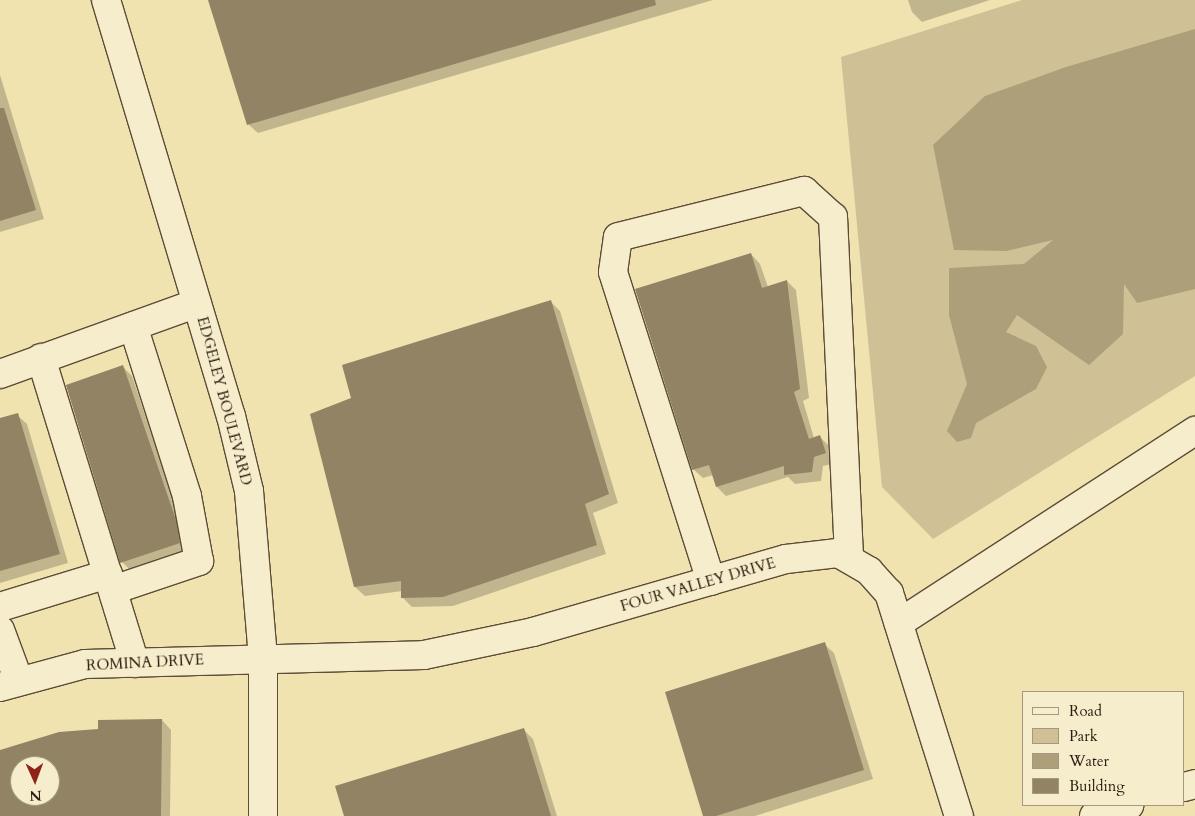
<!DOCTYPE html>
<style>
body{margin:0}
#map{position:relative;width:1195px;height:816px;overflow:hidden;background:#f1e3b0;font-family:Cardo,serif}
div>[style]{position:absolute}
.green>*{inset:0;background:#cfc195}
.water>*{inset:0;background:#ad9f79}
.shadow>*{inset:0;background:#0003}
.building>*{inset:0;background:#918363}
.roads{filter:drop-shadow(1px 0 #5c4c37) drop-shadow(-1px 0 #5c4c37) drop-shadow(0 1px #5c4c37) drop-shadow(0 -1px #5c4c37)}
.minor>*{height:28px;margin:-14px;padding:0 14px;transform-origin:14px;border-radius:14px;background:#f6edcc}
span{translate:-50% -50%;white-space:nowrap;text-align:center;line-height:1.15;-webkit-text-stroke:4px #f6edcc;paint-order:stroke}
.street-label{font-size:15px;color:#2a1a0f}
.legend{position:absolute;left:1022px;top:691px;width:162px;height:115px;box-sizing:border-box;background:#f6edcc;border:1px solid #a49980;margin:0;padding:6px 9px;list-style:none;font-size:15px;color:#2a1a0f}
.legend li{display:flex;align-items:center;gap:10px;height:25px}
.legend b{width:25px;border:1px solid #a49980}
.north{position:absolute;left:10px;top:756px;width:50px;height:50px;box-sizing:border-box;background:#f6edcc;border:1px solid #a49980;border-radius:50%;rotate:178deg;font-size:14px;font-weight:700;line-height:20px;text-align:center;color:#2a1a0f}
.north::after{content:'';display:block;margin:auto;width:18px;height:22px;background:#8f2418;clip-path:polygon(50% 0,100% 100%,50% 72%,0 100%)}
</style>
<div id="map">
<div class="green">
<i style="clip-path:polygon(1022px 0,1195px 0,1195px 376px,933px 539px,882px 487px,841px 57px)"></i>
</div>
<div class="water">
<i style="clip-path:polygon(1195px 29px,1195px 289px,1137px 303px,1124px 284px,1123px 334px,1089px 365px,1017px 315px,1006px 332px,1036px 346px,1047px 367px,1036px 389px,976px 423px,971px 438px,957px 442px,947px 431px,967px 384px,949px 315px,949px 268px,1024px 264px,1053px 240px,1006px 251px,954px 250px,933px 145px,985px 96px,1066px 67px)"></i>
</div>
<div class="shadow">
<i style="clip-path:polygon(210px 0,713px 0,258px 133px,248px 124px)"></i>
<i style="clip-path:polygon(908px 0,990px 0,922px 22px,912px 12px)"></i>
<i style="clip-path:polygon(0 75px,44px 219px,0 232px)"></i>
<i style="clip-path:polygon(751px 254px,760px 264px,768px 287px,787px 281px,796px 290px,809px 398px,803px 401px,814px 438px,820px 437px,829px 446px,835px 463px,823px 466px,821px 481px,795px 484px,788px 477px,726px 496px,717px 487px,713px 475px,703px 478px,693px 469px)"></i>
<i style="clip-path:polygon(551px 302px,560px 311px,618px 503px,593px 513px,606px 554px,453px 606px,412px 607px,402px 597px,402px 591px,365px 596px,355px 587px,353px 399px)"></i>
<i style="clip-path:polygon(123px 367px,132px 376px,184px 530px,188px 552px,131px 571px,122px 562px)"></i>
<i style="clip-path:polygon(17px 415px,27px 424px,68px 563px,0 583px,0 420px)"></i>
<i style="clip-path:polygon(824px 644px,834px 653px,873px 779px,755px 816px,704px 816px)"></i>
<i style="clip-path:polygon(evenodd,162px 720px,171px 730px,170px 816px,0 816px,0 751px,162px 720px,20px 766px,50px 766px,50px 796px,20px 796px,20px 766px)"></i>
<i style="clip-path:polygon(523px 729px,533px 739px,557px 816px,345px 816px)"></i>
</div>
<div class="building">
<i style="clip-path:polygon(208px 0,655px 0,656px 5px,247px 125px)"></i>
<i style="clip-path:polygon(0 108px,4px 108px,36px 210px,0 221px)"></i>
<i style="clip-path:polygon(751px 253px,762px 288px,787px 280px,800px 389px,794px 392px,809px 439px,820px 435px,826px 453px,814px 457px,812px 472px,784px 475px,784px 466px,716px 487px,709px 465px,692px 470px,635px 289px)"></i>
<i style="clip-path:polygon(551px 300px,609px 494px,585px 504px,597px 545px,443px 597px,401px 598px,401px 581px,354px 587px,310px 414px,351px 398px,342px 365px)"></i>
<i style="clip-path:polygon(123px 365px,176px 520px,180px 543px,120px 563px,66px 385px)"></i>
<i style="clip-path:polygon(18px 413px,60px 554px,0 571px,0 418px)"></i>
<i style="clip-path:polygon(825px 642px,864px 770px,716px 816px,703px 816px,665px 692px)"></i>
<i style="clip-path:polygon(evenodd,162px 719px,161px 816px,0 816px,0 750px,59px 732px,98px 729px,98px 720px,162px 719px,20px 766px,50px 766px,50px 796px,20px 796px,20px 766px)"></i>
<i style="clip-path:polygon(524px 728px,551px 816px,344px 816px,335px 786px)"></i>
</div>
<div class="roads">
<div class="minor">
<i style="left:106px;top:0;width:434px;rotate:73.3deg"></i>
<i style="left:231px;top:416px;width:77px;rotate:76.5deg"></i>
<i style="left:249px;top:491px;width:168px;rotate:85.2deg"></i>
<i style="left:263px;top:658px;width:158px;rotate:90deg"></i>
<i style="left:41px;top:358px;width:319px;rotate:72.9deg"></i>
<i style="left:0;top:374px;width:209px;rotate:-19.8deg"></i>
<i style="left:711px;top:581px;width:324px;rotate:-107.6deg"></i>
<i style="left:613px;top:272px;width:35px;rotate:-82deg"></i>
<i style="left:618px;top:237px;width:192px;rotate:-13.9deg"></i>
<i style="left:804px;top:191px;width:39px;rotate:42deg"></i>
<i style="left:833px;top:217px;width:342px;rotate:87.3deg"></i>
<i style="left:113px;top:590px;width:91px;rotate:-18.6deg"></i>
<i style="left:199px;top:561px;width:66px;rotate:-100.5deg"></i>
<i style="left:187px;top:496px;width:178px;rotate:-107.6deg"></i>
<i style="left:0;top:607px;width:113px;rotate:-17deg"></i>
<i style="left:899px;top:623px;width:353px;rotate:-33deg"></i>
<i style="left:0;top:630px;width:54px;rotate:69.6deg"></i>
<i style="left:0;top:687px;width:88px;rotate:-15.1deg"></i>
<i style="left:85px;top:664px;width:339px;rotate:-1.5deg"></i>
<i style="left:424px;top:655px;width:111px;rotate:-11.9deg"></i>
<i style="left:533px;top:632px;width:263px;rotate:-16.1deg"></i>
<i style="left:786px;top:559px;width:52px;rotate:-6.6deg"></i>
<i style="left:838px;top:553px;width:36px;rotate:30deg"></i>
<i style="left:869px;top:571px;width:30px;rotate:48deg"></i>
<i style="left:889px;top:593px;width:234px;rotate:72.6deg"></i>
<i style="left:1184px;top:787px;width:11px;rotate:-15deg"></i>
<i style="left:1094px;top:816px;width:37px;rotate:-17deg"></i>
</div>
</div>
<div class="street-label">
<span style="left:224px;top:401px;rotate:75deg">EDGELEY BOULEVARD</span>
<span style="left:698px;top:585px;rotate:-16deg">FOUR VALLEY DRIVE</span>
<span style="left:145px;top:663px;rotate:-3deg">ROMINA DRIVE</span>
</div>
<ul class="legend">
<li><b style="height:6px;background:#f6edcc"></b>Road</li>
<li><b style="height:14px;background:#cfc195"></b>Park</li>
<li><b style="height:14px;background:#ad9f79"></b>Water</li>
<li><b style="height:14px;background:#918363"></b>Building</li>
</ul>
<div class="north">N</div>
</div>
